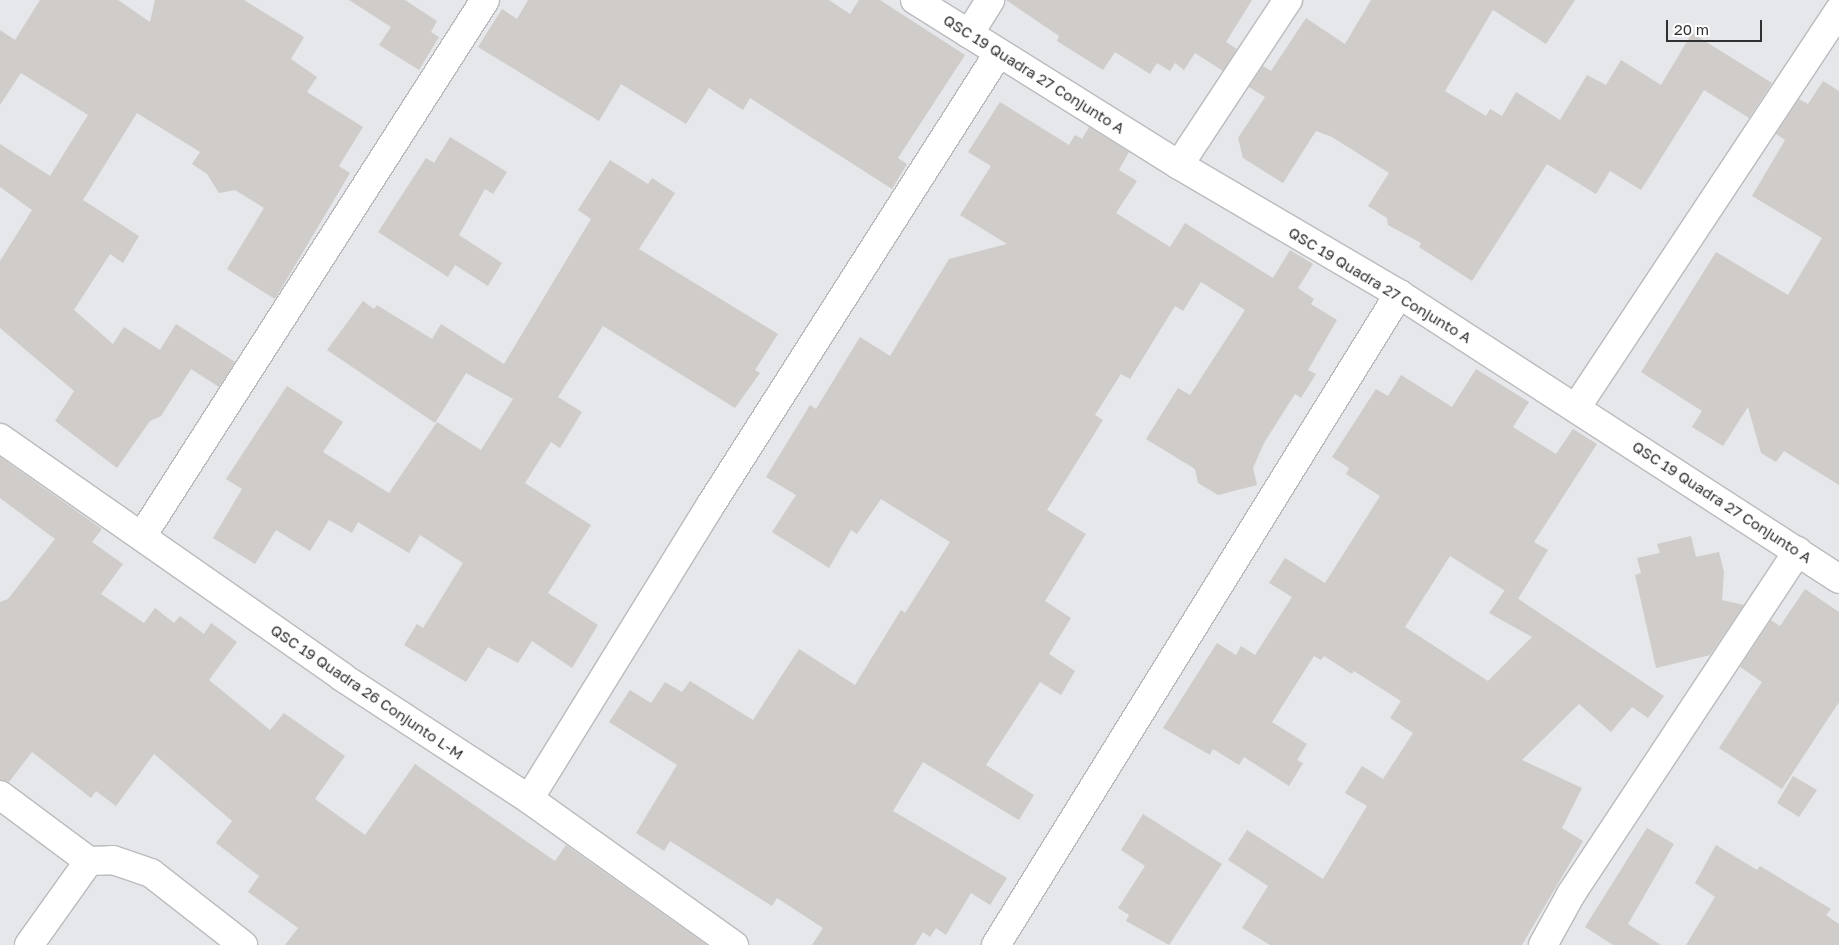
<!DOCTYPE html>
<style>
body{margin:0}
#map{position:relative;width:1839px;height:945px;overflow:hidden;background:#e5e7ea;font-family:"Golos Text",sans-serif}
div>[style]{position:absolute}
.building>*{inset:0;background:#cfccca}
.roads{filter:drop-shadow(1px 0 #b9bbbd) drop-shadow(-1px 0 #b9bbbd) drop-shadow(0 1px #b9bbbd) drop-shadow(0 -1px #b9bbbd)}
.minor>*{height:28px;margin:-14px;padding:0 14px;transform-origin:14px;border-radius:14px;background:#fff}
span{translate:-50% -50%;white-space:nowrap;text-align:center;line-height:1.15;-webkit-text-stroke:4px #fff;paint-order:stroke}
.street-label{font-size:15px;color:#2f3031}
.scale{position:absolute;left:1666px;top:20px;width:96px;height:22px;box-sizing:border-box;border:2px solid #2f3031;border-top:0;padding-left:6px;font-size:15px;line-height:18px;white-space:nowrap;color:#2f3031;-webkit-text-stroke:4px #fff;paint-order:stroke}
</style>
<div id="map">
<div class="building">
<i style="clip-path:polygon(40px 0,118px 0,150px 22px,155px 0,244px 0,304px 37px,291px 59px,317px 77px,307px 92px,363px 127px,339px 166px,350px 173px,275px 299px,227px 269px,264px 208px,235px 190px,219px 193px,207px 174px,192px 164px,200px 152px,137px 113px,83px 200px,139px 236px,123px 263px,110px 254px,74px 310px,113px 344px,124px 327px,160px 350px,176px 324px,235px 362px,219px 387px,191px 369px,161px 416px,150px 421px,117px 468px,55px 421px,74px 391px,0 328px,0 261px,32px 210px,0 187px,0 144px,50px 176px,88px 115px,21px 73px,0 105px,0 30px,15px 40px)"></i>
<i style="clip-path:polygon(349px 0,405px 0,437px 21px,431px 32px,439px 37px,419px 70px,379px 45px,391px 27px)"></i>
<i style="clip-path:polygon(528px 0,829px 0,850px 14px,859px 0,880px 0,965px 55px,898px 158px,907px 164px,892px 189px,750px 98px,743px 110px,709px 88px,686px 124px,621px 84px,599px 121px,478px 47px,502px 9px,517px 19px)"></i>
<i style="clip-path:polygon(1006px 0,1252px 0,1226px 42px,1237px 49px,1223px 71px,1195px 53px,1184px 70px,1175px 63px,1170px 71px,1157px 63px,1150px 74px,1115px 52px,1103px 70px,1057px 41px,1059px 36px)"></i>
<i style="clip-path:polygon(1371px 0,1575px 0,1546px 44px,1493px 10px,1445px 91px,1486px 116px,1490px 109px,1502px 116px,1516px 92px,1560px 120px,1587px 75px,1606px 85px,1621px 60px,1661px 85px,1692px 33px,1772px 83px,1749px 118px,1704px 90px,1641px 190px,1610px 171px,1596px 194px,1547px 164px,1472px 281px,1419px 247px,1421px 243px,1388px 225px,1387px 218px,1368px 206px,1389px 173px,1332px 137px,1316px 131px,1283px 183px,1243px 158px,1238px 138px,1265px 97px,1249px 87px,1263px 66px,1271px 71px,1306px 18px,1345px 44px)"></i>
<i style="clip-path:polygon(1823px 81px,1839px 91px,1839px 485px,1784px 451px,1776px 462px,1761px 453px,1748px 407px,1723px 446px,1692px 427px,1702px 411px,1641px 372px,1716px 252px,1788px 295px,1822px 238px,1752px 196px,1785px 140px,1776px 134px,1799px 99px,1808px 104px)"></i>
<i style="clip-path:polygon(1000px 102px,1069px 145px,1075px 135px,1082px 139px,1089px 127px,1129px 152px,1119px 170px,1137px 181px,1116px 213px,1170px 247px,1185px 223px,1273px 278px,1290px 250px,1313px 264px,1298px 288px,1314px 299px,1311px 304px,1337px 320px,1308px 370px,1316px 374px,1301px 398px,1295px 394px,1264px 443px,1253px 468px,1257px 485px,1218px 495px,1198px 483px,1195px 469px,1146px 439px,1178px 388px,1190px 395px,1245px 310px,1201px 282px,1183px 311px,1175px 306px,1130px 379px,1121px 374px,1095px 415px,1103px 420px,1047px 510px,1086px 534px,1045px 601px,1071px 618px,1049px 654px,1075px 671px,1061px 695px,1040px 682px,986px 765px,1034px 795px,1019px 820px,923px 762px,893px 811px,1007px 878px,990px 905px,971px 893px,946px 935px,936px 928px,930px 937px,923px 932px,915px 945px,812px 945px,823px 928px,777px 898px,772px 906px,670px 841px,664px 851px,636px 833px,677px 765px,609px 722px,630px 690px,651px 703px,665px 682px,682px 692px,690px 681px,753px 720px,799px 649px,855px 685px,901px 610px,905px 613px,950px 542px,881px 499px,857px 534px,851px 530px,829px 568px,772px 532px,796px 495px,766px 477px,810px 405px,816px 409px,860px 337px,890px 356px,949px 259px,1007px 244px,960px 215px,991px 166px,968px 152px)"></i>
<i style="clip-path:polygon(450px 137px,507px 172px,493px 194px,485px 189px,459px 235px,502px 263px,488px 286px,455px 265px,448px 277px,378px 232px,426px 158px,434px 163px)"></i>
<i style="clip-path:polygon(610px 160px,648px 184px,652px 178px,675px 193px,639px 249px,778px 334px,755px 370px,760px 373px,735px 408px,603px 326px,558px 397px,582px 412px,560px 448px,551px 442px,525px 483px,591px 525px,548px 593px,598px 625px,572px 668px,532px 641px,518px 663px,488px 647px,466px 682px,404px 645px,417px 624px,423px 628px,463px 563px,420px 535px,409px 553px,358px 522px,352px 533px,329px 520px,310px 551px,276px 530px,255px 564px,213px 538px,242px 489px,226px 479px,287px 386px,343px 422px,323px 452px,389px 493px,437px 422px,481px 450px,513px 399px,466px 373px,435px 423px,327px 350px,363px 301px,374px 309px,377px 305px,432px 339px,441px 324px,504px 364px,591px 219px,578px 210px)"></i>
<i style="clip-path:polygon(1476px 369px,1529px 402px,1513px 427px,1556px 454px,1573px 429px,1597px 444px,1534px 542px,1548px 550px,1518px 599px,1450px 556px,1405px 627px,1488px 681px,1532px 637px,1489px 613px,1505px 590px,1664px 696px,1648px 718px,1632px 707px,1611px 732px,1579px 704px,1522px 760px,1582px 788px,1562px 828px,1583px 841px,1522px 945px,1270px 945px,1242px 928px,1268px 886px,1228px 860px,1247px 830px,1323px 879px,1367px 806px,1345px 793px,1362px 766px,1383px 779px,1413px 733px,1390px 718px,1401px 701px,1354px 671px,1352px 674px,1324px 656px,1321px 660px,1314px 656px,1272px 722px,1307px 744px,1297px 760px,1303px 763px,1289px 786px,1244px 757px,1239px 765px,1213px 749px,1210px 755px,1163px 728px,1217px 643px,1236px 655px,1241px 646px,1255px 655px,1292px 597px,1269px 583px,1285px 558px,1325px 583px,1380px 496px,1346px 474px,1349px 468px,1332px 457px,1376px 389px,1388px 396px,1401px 375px,1452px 407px)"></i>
<i style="clip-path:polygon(0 457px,102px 529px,92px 542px,123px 564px,101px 594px,144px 623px,155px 608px,174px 623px,180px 616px,204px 634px,211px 623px,237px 642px,209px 680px,270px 730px,284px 713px,345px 756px,315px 799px,365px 835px,415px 764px,555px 861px,566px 845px,707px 945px,285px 945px,298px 928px,248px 892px,259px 876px,216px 843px,232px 821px,154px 754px,116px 806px,96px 791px,91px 798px,32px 752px,9px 782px,0 780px,0 602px,8px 599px,55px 539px,0 498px)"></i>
<i style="clip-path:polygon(1691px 536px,1696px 557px,1719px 552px,1724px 572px,1722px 600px,1744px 605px,1710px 655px,1656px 668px,1635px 575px,1641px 573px,1637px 558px,1660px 553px,1657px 544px)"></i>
<i style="clip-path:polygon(1805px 589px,1839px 612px,1839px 702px,1782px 789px,1719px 748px,1762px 682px,1740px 667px,1771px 620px,1780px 626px)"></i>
<i style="clip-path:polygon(1793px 776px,1817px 790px,1799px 817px,1777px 803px)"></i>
<i style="clip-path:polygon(1143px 814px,1222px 864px,1169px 945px,1126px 921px,1129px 915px,1118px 908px,1145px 866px,1121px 850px)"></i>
<i style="clip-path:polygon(1647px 828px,1674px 844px,1628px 924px,1661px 945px,1613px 945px,1585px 927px)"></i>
<i style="clip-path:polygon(1716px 845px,1757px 870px,1760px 866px,1831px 909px,1826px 915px,1839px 924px,1839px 945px,1686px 945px,1715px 897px,1695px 883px)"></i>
</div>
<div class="roads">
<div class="minor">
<i style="left:915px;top:0;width:311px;rotate:32deg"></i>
<i style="left:1179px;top:165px;width:255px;rotate:30.4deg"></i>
<i style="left:1399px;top:294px;width:524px;rotate:32.93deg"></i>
<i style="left:969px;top:34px;width:40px;rotate:-58deg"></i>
<i style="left:1179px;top:165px;width:198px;rotate:-56.6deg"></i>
<i style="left:1576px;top:408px;width:477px;rotate:-56.5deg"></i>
<i style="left:0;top:438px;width:417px;rotate:34.9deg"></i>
<i style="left:342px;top:677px;width:223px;rotate:33.1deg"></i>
<i style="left:529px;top:799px;width:252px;rotate:35.5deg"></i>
<i style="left:142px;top:536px;width:636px;rotate:-57.38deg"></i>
<i style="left:0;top:795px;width:111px;rotate:36.6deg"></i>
<i style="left:89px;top:861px;width:24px;rotate:-2deg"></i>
<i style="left:113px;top:860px;width:40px;rotate:18.9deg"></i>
<i style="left:151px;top:873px;width:117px;rotate:38deg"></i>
<i style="left:529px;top:799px;width:344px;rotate:-58.3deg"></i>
<i style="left:710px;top:506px;width:536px;rotate:-57.5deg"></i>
<i style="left:29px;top:945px;width:103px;rotate:-54.5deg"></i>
<i style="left:996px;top:945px;width:766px;rotate:-58.24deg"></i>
<i style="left:1543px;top:945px;width:58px;rotate:-61.2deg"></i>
<i style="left:1571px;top:894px;width:411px;rotate:-56.5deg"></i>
</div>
</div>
<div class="street-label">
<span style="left:1034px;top:74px;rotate:32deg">QSC 19 Quadra 27 Conjunto A</span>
<span style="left:1380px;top:285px;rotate:31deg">QSC 19 Quadra 27 Conjunto A</span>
<span style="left:1722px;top:502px;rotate:33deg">QSC 19 Quadra 27 Conjunto A</span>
<span style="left:367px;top:692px;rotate:34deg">QSC 19 Quadra 26 Conjunto L-M</span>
</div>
<div class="scale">20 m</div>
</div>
